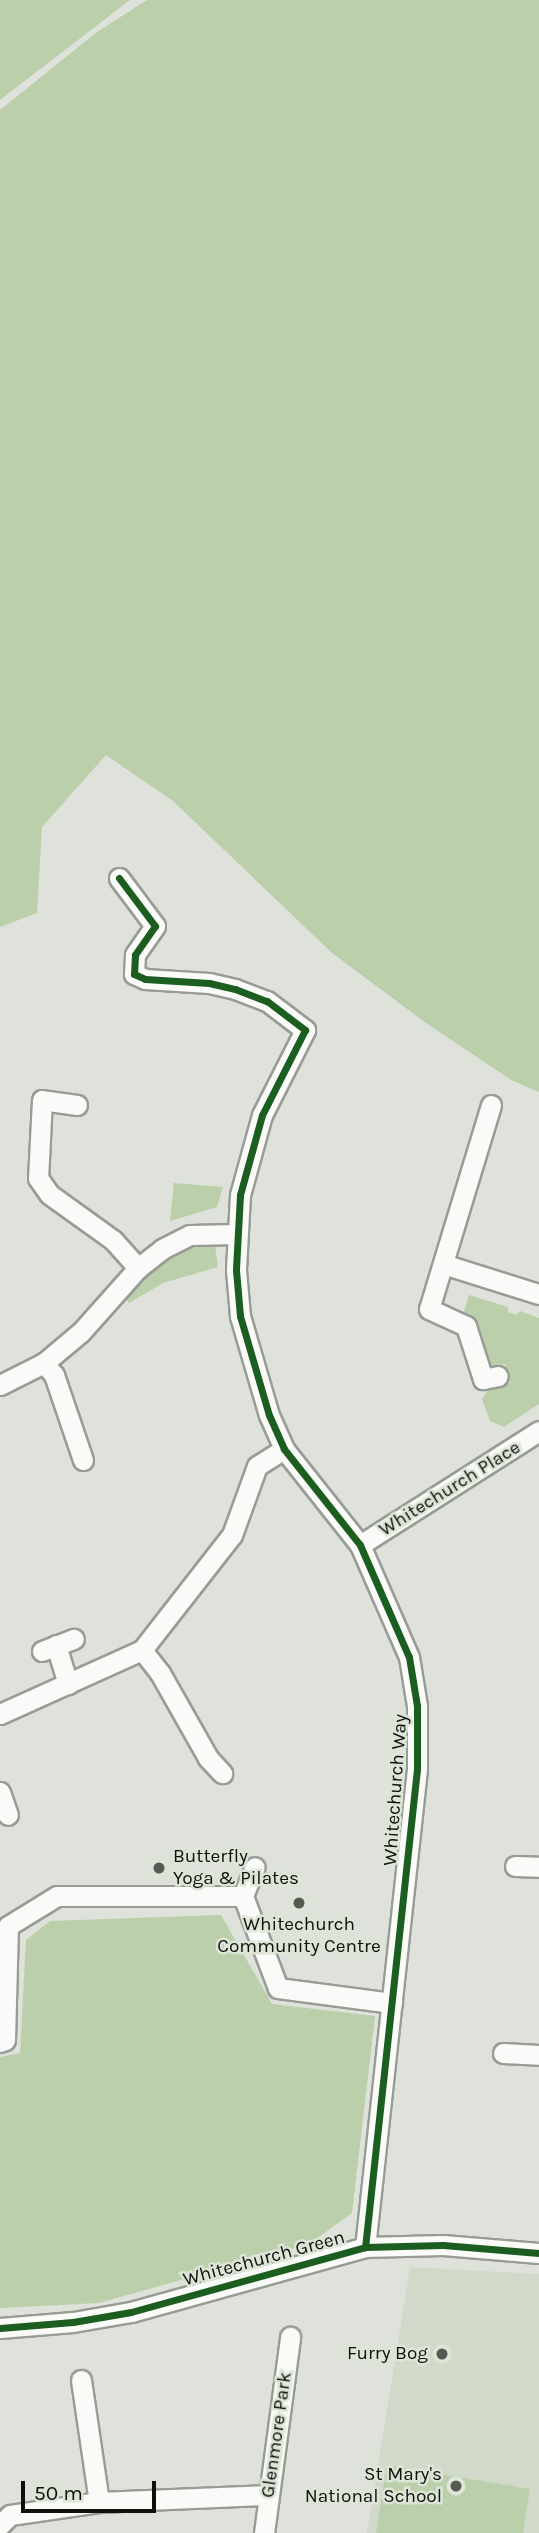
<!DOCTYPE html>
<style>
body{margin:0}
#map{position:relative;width:539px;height:2533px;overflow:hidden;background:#dee2da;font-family:Karla,sans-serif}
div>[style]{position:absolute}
.built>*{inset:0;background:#d1daca}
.green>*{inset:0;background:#bbcfaa}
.roads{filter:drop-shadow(2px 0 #989c95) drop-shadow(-2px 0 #989c95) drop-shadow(0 2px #989c95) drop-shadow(0 -2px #989c95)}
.minor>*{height:19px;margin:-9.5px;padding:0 9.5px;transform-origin:9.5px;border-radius:9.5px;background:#fafbf9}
.cycleway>*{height:7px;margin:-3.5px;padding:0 3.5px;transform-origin:3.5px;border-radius:3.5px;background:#1b5e20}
.dots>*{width:19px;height:19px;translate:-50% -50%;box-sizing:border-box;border:4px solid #dde5d7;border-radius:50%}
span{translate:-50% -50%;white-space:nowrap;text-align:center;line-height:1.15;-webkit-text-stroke:5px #dde5d7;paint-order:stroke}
.street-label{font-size:19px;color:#0e110c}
.poi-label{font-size:19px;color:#0e110c}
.left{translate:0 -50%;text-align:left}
.right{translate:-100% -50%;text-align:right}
.scale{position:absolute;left:21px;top:2481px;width:135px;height:32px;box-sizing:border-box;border:4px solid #0e110c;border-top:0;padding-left:9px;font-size:21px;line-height:24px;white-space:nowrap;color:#0e110c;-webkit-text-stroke:5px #dde5d7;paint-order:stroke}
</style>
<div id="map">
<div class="built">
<i style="clip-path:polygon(410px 2267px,539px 2274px,539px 2533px,367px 2533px)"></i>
</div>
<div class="green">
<i style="clip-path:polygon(0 0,130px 0,0 100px)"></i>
<i style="clip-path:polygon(147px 0,539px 0,539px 1092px,511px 1080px,426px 1023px,332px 953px,173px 801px,106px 755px,42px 827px,37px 913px,0 927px,0 110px,97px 32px)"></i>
<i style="clip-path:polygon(174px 1183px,223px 1187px,217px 1207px,170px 1221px)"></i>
<i style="clip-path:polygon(205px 1241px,215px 1245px,218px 1267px,163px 1283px,129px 1303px,125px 1297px,149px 1269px,191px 1243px)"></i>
<i style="clip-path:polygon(469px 1295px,508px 1307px,508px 1312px,517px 1315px,520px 1311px,539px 1318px,539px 1404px,504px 1427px,490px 1421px,482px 1399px,489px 1389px,510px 1383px,505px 1364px,492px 1366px,485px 1360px,479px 1330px,464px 1311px)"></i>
<i style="clip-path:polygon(221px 1915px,272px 2004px,375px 2016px,352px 2213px,309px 2244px,99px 2303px,0 2308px,0 2057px,20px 2053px,26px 1940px,50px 1921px)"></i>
<i style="clip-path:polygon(387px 2465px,530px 2489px,523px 2533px,376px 2533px)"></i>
</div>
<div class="roads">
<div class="minor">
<i style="left:119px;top:878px;width:60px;rotate:53.1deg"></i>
<i style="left:155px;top:926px;width:35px;rotate:125deg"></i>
<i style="left:135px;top:955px;width:19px;rotate:93deg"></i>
<i style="left:134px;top:974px;width:12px;rotate:24deg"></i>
<i style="left:145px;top:979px;width:64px;rotate:3.6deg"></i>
<i style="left:209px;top:983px;width:27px;rotate:13deg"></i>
<i style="left:235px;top:989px;width:34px;rotate:21deg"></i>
<i style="left:267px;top:1001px;width:48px;rotate:37.3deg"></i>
<i style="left:305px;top:1030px;width:95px;rotate:116.8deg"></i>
<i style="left:262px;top:1115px;width:83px;rotate:105.4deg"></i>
<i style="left:240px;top:1195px;width:75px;rotate:93.1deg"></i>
<i style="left:236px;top:1270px;width:46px;rotate:85deg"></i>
<i style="left:240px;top:1316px;width:103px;rotate:73.7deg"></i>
<i style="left:269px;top:1415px;width:37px;rotate:66deg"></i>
<i style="left:284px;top:1449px;width:122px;rotate:51.6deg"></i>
<i style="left:360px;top:1545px;width:122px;rotate:66.4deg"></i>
<i style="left:409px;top:1657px;width:50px;rotate:80.7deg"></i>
<i style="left:417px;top:1706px;width:63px;rotate:90deg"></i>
<i style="left:417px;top:1769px;width:481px;rotate:96.2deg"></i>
<i style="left:77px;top:1105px;width:35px;rotate:-172deg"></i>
<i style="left:42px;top:1100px;width:78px;rotate:92.9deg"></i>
<i style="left:38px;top:1178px;width:19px;rotate:55deg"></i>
<i style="left:49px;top:1194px;width:79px;rotate:35.7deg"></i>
<i style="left:113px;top:1240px;width:38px;rotate:48deg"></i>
<i style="left:491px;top:1105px;width:213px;rotate:106.9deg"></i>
<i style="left:429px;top:1309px;width:41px;rotate:24.7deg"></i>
<i style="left:466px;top:1326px;width:56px;rotate:72.2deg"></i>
<i style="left:483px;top:1379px;width:15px;rotate:-11deg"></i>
<i style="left:443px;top:1264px;width:101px;rotate:17.4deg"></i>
<i style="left:0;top:1385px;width:49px;rotate:-26.6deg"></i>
<i style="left:83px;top:1460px;width:90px;rotate:-108.8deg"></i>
<i style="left:54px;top:1375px;width:16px;rotate:-130deg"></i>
<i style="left:44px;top:1363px;width:48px;rotate:-40deg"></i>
<i style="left:81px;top:1332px;width:86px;rotate:-48.3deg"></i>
<i style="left:138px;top:1268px;width:31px;rotate:-38deg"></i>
<i style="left:162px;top:1249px;width:31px;rotate:-27deg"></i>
<i style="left:190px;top:1235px;width:46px;rotate:-1.2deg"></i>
<i style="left:360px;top:1545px;width:212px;rotate:-32.5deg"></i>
<i style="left:56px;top:1645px;width:41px;rotate:72.9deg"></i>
<i style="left:142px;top:1650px;width:29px;rotate:52deg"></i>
<i style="left:160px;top:1673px;width:98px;rotate:60.5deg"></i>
<i style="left:208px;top:1758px;width:21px;rotate:47deg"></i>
<i style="left:42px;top:1651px;width:34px;rotate:-21deg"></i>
<i style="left:0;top:1714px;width:156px;rotate:-24.3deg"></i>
<i style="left:142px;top:1650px;width:146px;rotate:-52deg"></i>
<i style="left:232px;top:1535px;width:73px;rotate:-70.1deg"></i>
<i style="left:257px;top:1466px;width:32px;rotate:-32deg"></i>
<i style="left:0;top:1792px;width:24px;rotate:71deg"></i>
<i style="left:515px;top:1866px;width:24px;rotate:2deg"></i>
<i style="left:243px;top:1896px;width:31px;rotate:-68deg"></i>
<i style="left:0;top:2042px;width:5px;rotate:-22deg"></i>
<i style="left:5px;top:2040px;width:114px;rotate:-88.5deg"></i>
<i style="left:8px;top:1926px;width:57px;rotate:-31.5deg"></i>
<i style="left:57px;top:1896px;width:186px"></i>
<i style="left:243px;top:1896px;width:98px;rotate:69.2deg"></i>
<i style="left:278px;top:1988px;width:115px;rotate:7.5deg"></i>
<i style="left:503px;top:2053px;width:36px;rotate:3deg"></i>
<i style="left:0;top:2328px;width:73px;rotate:-4.7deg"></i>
<i style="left:73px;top:2322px;width:59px;rotate:-9.8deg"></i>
<i style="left:131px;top:2312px;width:243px;rotate:-15.5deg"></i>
<i style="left:365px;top:2247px;width:78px;rotate:-1.5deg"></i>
<i style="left:443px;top:2245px;width:96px;rotate:4.8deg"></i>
<i style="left:81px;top:2380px;width:123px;rotate:81.6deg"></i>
<i style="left:0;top:2525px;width:14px;rotate:-45deg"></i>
<i style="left:10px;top:2515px;width:90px;rotate:-8.3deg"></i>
<i style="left:99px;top:2502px;width:170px;rotate:-2.4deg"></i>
<i style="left:264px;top:2533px;width:198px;rotate:-82.4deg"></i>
</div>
</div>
<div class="cycleway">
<i style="left:119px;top:878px;width:60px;rotate:53.1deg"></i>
<i style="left:155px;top:926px;width:35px;rotate:125deg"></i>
<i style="left:135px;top:955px;width:19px;rotate:93deg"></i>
<i style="left:134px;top:974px;width:12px;rotate:24deg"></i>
<i style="left:145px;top:979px;width:64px;rotate:3.6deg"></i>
<i style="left:209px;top:983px;width:27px;rotate:13deg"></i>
<i style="left:235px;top:989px;width:34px;rotate:21deg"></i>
<i style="left:267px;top:1001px;width:48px;rotate:37.3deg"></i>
<i style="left:305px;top:1030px;width:95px;rotate:116.8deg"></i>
<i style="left:262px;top:1115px;width:83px;rotate:105.4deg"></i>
<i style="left:240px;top:1195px;width:75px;rotate:93.1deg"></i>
<i style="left:236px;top:1270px;width:46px;rotate:85deg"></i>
<i style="left:240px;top:1316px;width:103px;rotate:73.7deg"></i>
<i style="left:269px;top:1415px;width:37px;rotate:66deg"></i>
<i style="left:284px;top:1449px;width:122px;rotate:51.6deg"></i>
<i style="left:360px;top:1545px;width:122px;rotate:66.4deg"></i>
<i style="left:409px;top:1657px;width:50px;rotate:80.7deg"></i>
<i style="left:417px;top:1706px;width:63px;rotate:90deg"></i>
<i style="left:417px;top:1769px;width:481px;rotate:96.2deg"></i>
<i style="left:0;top:2328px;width:73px;rotate:-4.7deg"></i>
<i style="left:73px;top:2322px;width:59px;rotate:-9.8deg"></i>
<i style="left:131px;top:2312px;width:243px;rotate:-15.5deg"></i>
<i style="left:365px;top:2247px;width:78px;rotate:-1.5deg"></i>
<i style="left:443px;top:2245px;width:96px;rotate:4.8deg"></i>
</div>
<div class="dots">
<i style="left:159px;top:1868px;background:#575a54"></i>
<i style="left:299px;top:1903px;background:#575a54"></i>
<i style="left:442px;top:2354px;background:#575a54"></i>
<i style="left:456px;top:2486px;background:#575a54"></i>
</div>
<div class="street-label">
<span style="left:450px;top:1489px;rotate:-32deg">Whitechurch Place</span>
<span style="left:396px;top:1790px;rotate:-86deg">Whitechurch Way</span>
<span style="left:264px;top:2259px;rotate:-15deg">Whitechurch Green</span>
<span style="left:277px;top:2435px;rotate:-82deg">Glenmore Park</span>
</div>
<div class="poi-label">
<span class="left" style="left:173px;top:1868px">Butterfly<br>Yoga &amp; Pilates</span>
<span style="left:299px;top:1936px">Whitechurch<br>Community Centre</span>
<span class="right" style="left:428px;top:2354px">Furry Bog</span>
<span class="right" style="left:442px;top:2486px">St Mary's<br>National School</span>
</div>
<div class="scale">50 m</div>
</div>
